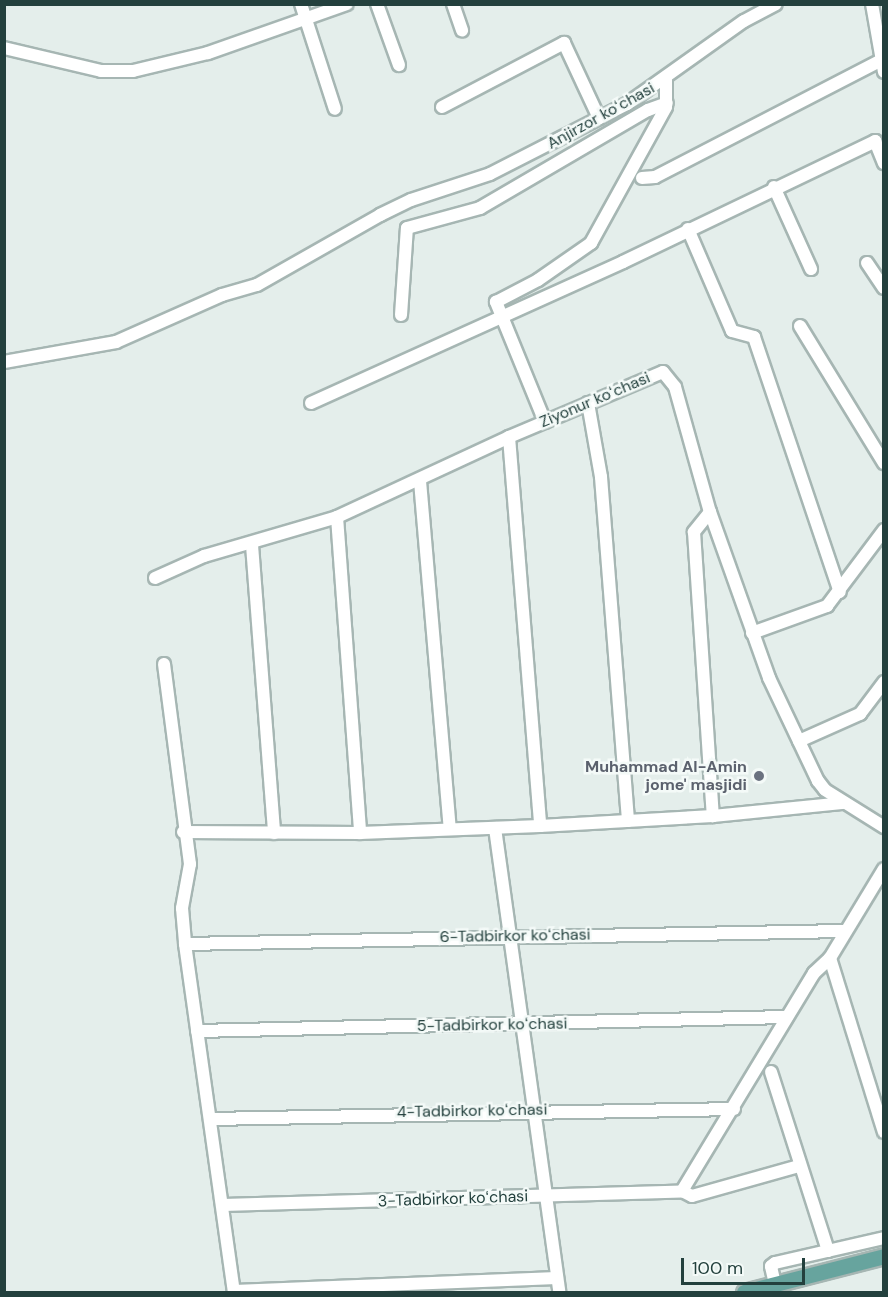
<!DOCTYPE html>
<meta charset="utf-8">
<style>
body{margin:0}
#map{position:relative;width:888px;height:1297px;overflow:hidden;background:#e4eeeb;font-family:"DM Sans",sans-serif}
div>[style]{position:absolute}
.roads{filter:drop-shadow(2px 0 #a6b6b3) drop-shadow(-2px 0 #a6b6b3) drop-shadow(0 2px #a6b6b3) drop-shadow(0 -2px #a6b6b3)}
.minor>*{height:12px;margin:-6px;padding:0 6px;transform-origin:6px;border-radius:6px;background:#fff}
.major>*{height:15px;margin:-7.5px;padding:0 7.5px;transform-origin:7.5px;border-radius:7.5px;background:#67a49e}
.dots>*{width:16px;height:16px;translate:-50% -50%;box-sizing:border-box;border:3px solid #f4faf8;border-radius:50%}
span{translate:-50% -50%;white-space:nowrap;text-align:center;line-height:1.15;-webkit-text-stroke:5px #f4faf8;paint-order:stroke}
.street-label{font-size:16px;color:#23403d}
.worship-label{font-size:16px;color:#5b616d;font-weight:700}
.right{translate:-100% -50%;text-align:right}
.frame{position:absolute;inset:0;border:6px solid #23403d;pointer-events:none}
.scale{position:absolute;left:681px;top:1258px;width:124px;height:27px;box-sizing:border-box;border:3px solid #23403d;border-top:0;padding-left:8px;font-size:18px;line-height:21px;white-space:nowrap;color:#23403d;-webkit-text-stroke:4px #f4faf8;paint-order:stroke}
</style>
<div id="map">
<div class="roads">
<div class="minor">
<i style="left:301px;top:4px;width:110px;rotate:72.1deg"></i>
<i style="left:377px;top:4px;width:65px;rotate:70.2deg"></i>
<i style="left:453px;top:4px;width:28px;rotate:71deg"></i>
<i style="left:872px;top:4px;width:69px;rotate:80deg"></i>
<i style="left:4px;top:48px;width:100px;rotate:13.3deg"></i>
<i style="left:101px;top:71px;width:32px"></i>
<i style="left:133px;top:71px;width:77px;rotate:-13.5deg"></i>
<i style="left:208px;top:53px;width:147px;rotate:-19.4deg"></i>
<i style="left:442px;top:107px;width:138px;rotate:-27.7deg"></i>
<i style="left:564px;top:43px;width:83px;rotate:65deg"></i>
<i style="left:642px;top:178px;width:13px;rotate:-4deg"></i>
<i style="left:655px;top:177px;width:258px;rotate:-27.3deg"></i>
<i style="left:774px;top:187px;width:90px;rotate:65.7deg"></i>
<i style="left:688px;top:229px;width:111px;rotate:66.7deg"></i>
<i style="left:732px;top:331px;width:23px;rotate:15deg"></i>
<i style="left:754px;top:337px;width:269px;rotate:71.4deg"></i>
<i style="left:867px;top:263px;width:30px;rotate:56deg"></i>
<i style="left:401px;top:315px;width:87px;rotate:-86.1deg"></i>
<i style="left:407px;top:228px;width:76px;rotate:-15.3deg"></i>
<i style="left:480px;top:208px;width:194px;rotate:-30.3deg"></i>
<i style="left:648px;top:110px;width:20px;rotate:-20deg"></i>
<i style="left:800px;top:326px;width:161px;rotate:58.5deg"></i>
<i style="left:4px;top:362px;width:114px;rotate:-10.1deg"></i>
<i style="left:116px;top:342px;width:116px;rotate:-23.9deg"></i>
<i style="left:222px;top:295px;width:36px;rotate:-16deg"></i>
<i style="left:257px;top:285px;width:142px;rotate:-29.6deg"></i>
<i style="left:380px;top:215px;width:34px;rotate:-26deg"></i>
<i style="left:411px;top:200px;width:83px;rotate:-18.2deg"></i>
<i style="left:490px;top:174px;width:154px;rotate:-27.1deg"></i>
<i style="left:627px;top:104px;width:143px;rotate:-35.4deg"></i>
<i style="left:744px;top:21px;width:36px;rotate:-28deg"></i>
<i style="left:311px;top:403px;width:342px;rotate:-24.3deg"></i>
<i style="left:623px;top:262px;width:280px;rotate:-25.6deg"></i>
<i style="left:875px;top:141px;width:24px;rotate:68deg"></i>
<i style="left:588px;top:403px;width:75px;rotate:80deg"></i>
<i style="left:601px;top:477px;width:345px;rotate:85.5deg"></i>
<i style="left:545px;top:422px;width:130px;rotate:-112.2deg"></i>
<i style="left:496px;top:302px;width:47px;rotate:-27.6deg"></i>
<i style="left:538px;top:280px;width:65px;rotate:-34.9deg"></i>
<i style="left:591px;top:243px;width:155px;rotate:-61.1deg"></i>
<i style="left:666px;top:107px;width:27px;rotate:-90deg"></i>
<i style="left:509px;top:437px;width:390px;rotate:85.4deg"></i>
<i style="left:420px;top:481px;width:349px;rotate:85.1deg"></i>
<i style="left:710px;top:512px;width:26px;rotate:129deg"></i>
<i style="left:694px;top:532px;width:285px;rotate:86.2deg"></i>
<i style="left:337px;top:517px;width:317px;rotate:85.8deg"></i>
<i style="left:252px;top:545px;width:289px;rotate:85.6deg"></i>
<i style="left:155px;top:578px;width:54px;rotate:-24.2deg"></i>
<i style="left:204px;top:556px;width:139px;rotate:-16.3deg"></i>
<i style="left:337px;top:517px;width:190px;rotate:-24.9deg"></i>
<i style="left:509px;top:437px;width:167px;rotate:-22.9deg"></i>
<i style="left:663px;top:372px;width:19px;rotate:51deg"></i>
<i style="left:675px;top:387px;width:130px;rotate:74.4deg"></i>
<i style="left:710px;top:512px;width:176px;rotate:70.4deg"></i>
<i style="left:769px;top:678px;width:114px;rotate:64.6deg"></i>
<i style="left:818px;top:781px;width:11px;rotate:52deg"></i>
<i style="left:825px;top:790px;width:70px;rotate:32.1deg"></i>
<i style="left:752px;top:633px;width:80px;rotate:-19.8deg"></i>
<i style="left:827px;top:606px;width:95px;rotate:-53.1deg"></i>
<i style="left:164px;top:664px;width:202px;rotate:82.6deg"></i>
<i style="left:190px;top:864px;width:45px;rotate:100.3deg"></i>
<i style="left:182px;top:908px;width:36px;rotate:85deg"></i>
<i style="left:185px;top:944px;width:351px;rotate:82deg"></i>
<i style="left:799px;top:741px;width:67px;rotate:-23.9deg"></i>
<i style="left:860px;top:714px;width:40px;rotate:-53deg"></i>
<i style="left:495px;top:828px;width:468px;rotate:82.1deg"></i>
<i style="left:183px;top:832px;width:177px;rotate:0.3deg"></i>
<i style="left:360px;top:833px;width:180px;rotate:-2.2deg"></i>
<i style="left:540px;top:826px;width:173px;rotate:-3.3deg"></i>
<i style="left:713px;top:816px;width:132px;rotate:-5.7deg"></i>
<i style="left:185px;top:944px;width:660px;rotate:-1.13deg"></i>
<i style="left:830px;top:958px;width:182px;rotate:72.8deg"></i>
<i style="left:197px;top:1031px;width:590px;rotate:-1.36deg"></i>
<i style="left:771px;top:1072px;width:188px;rotate:72.3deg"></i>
<i style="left:210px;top:1119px;width:524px;rotate:-1.09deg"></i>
<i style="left:682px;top:1191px;width:255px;rotate:-58.8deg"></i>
<i style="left:814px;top:973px;width:22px;rotate:-43deg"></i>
<i style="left:830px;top:958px;width:104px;rotate:-58.8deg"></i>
<i style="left:223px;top:1205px;width:459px;rotate:-1.7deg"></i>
<i style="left:682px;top:1191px;width:11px;rotate:27deg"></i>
<i style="left:692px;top:1196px;width:111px;rotate:-15.7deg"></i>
<i style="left:775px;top:1284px;width:18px;rotate:-103deg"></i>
<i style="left:771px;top:1266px;width:5px;rotate:-37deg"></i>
<i style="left:775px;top:1263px;width:112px;rotate:-12.9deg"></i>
<i style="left:234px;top:1291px;width:323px;rotate:-2.3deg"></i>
</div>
<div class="major">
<i style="left:744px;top:1292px;width:145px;rotate:-14.4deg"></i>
</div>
</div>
<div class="dots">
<i style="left:759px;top:776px;background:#6b7280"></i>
</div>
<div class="street-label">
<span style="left:601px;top:116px;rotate:-29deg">Anjirzor koʻchasi</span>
<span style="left:595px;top:400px;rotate:-23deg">Ziyonur koʻchasi</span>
<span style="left:515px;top:936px;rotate:-1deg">6-Tadbirkor koʻchasi</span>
<span style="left:492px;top:1025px;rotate:-1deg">5-Tadbirkor koʻchasi</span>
<span style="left:472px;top:1111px;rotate:-1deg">4-Tadbirkor koʻchasi</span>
<span style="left:453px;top:1199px;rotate:-2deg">3-Tadbirkor koʻchasi</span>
</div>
<div class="worship-label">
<span class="right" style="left:747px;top:776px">Muhammad Al-Amin<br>jome' masjidi</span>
</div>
<div class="frame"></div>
<div class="scale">100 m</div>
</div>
